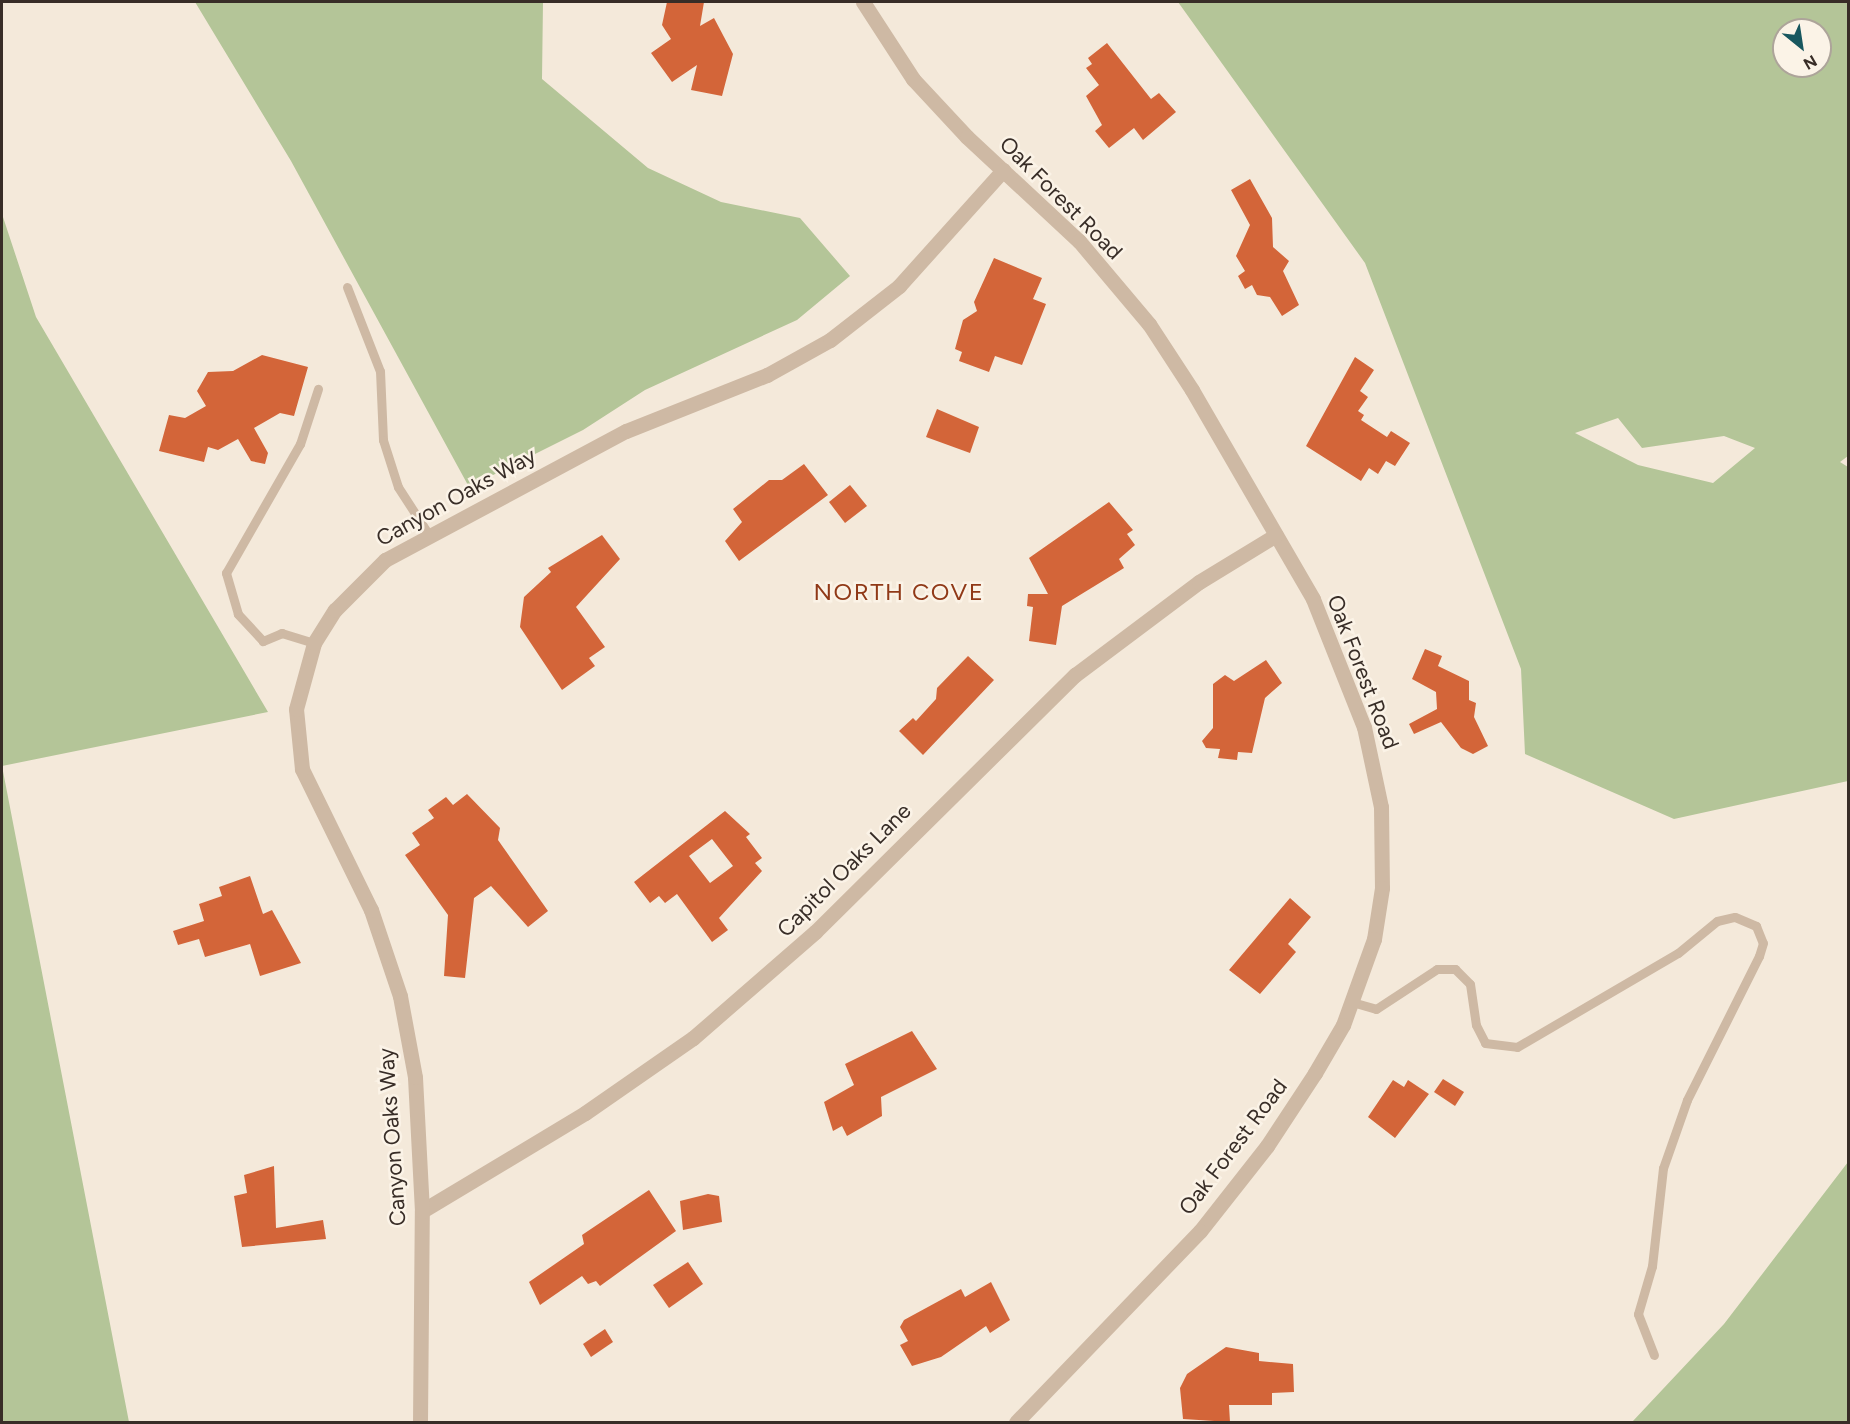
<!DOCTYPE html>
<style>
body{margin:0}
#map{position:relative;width:1850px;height:1424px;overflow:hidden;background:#f4e9da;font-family:Figtree,sans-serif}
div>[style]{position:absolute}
.green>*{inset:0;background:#b4c598}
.building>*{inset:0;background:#d36539}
.lane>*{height:9px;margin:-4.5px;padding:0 4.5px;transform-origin:4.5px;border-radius:4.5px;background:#ceb9a4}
.street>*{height:15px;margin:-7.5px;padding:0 7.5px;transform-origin:7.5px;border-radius:7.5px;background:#ceb9a4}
span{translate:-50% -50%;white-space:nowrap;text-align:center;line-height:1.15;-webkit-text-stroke:5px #fbf3e7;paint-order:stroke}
.street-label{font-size:22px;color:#382d27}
.neighbourhood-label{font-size:24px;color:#903917;letter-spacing:1.5px}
.frame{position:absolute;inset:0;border:3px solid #382d27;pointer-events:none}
.north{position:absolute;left:1772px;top:18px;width:60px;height:60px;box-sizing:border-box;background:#fbf3e7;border:2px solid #ada49a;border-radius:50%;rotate:150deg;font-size:16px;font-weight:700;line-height:24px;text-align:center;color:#382d27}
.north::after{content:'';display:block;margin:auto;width:21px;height:27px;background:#18575f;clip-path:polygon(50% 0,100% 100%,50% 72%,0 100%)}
</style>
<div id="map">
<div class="green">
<i style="clip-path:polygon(195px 2px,543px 2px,542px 79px,648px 168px,721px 202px,800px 218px,850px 276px,797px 320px,645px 390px,583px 430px,469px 487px,291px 161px)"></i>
<i style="clip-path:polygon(evenodd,1178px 2px,1848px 2px,1848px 456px,1840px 462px,1848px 467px,1848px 781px,1674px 819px,1525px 754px,1521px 669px,1365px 263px,1178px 2px,1784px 30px,1820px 30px,1820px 66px,1784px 66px,1784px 30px,1178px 2px,1618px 418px,1642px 448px,1724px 436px,1755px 448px,1713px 483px,1638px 465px,1575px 433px,1618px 418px)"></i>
<i style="clip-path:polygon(2px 214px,36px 317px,268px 712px,2px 766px,129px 1422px,2px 1422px)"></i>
<i style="clip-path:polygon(1848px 1162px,1848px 1422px,1632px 1422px,1724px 1324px)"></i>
</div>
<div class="building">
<i style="clip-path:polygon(667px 2px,704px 2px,700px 26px,714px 18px,733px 54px,722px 96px,691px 90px,697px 65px,672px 82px,651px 53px,671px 39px,662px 25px)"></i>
<i style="clip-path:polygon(1107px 43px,1151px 99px,1159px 93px,1176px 112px,1143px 140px,1134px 128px,1109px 148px,1095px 131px,1102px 125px,1086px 96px,1099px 85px,1086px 68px,1092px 64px,1088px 58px)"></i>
<i style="clip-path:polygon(1250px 179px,1272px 218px,1273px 247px,1289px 261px,1283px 271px,1299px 305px,1282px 316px,1270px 297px,1257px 295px,1252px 285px,1245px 289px,1238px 276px,1245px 271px,1236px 256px,1250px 225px,1231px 190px)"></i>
<i style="clip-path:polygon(994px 258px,1042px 278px,1033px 299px,1046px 304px,1022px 365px,995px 356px,989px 372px,959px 361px,962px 352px,955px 349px,963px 320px,977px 311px,974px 302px)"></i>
<i style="clip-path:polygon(262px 355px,308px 367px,294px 416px,280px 413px,254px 428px,268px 453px,265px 464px,251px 461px,238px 439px,218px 450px,208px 447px,204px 462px,159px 451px,169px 415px,185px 418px,206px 406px,197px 391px,208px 372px,233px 371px)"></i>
<i style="clip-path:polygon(1355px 357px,1374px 370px,1360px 391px,1368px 397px,1358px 411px,1364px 415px,1361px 420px,1387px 437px,1391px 431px,1410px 443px,1395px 466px,1386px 461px,1378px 474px,1369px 468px,1361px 481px,1306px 446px)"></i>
<i style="clip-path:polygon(937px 409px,979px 427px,970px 453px,926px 437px)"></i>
<i style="clip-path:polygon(804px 464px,828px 495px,739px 561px,725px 541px,742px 522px,733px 509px,769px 480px,782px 480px)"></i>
<i style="clip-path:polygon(850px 485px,867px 506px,845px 523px,829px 502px)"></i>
<i style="clip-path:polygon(1109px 502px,1133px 530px,1127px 534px,1135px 545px,1119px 559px,1124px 568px,1062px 606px,1056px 645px,1029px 641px,1033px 607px,1027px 606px,1028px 594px,1048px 594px,1029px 558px)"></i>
<i style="clip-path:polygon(602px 535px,620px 559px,576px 607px,605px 647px,589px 658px,595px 666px,562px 690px,520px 627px,524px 597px,551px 572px,548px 568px)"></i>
<i style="clip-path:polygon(1425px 649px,1442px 656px,1438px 666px,1469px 681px,1469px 700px,1476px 703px,1474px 717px,1488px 746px,1473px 754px,1461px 748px,1441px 722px,1414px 734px,1409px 724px,1437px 709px,1436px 692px,1412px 679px)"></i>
<i style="clip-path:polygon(968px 656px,994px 680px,923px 755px,899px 731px,913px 718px,916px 721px,936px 699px,937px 688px)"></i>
<i style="clip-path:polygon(1266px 660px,1282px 683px,1265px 698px,1252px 753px,1238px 752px,1237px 760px,1218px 758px,1220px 749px,1206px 748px,1202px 741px,1213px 728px,1213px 684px,1225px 675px,1234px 681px)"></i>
<i style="clip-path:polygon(467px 794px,500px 828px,498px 840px,548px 911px,528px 927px,491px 886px,474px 898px,465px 978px,444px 976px,448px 915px,405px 855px,420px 845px,412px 833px,434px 818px,428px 810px,446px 797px,453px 805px)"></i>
<i style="clip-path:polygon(evenodd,725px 811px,750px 834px,746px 837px,762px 858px,755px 863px,762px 871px,719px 918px,728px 930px,712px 942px,677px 894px,665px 903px,659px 896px,650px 903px,634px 882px,725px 811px,712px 839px,733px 866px,710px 883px,689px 856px,712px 839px)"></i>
<i style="clip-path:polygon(250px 876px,263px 914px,272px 910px,301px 963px,260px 976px,250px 944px,205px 957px,199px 939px,178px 945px,173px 931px,204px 921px,199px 904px,222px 896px,219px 887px)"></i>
<i style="clip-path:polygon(1290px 898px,1311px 917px,1288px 944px,1296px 952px,1260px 994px,1229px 970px)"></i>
<i style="clip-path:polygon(912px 1031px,937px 1069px,881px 1097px,882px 1116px,847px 1136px,842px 1126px,833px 1131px,824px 1102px,854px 1085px,845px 1064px)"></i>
<i style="clip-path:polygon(1443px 1079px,1464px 1092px,1455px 1106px,1434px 1092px)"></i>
<i style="clip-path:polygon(1393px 1080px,1404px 1087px,1408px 1080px,1429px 1094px,1395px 1138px,1368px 1117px)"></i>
<i style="clip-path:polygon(274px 1166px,276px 1228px,323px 1220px,326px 1239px,242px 1247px,234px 1196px,247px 1193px,244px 1175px)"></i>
<i style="clip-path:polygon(649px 1190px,676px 1231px,600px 1286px,596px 1281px,588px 1284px,582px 1276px,540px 1305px,529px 1282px,584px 1244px,582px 1235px)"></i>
<i style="clip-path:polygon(708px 1194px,719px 1196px,722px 1222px,683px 1230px,680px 1201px)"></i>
<i style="clip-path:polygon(688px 1262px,703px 1284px,669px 1308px,653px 1285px)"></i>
<i style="clip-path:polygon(991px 1282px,1010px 1320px,990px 1333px,986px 1326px,941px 1357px,912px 1366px,900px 1345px,908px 1341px,900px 1327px,904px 1320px,961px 1289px,965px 1297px)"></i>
<i style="clip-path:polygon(605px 1329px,613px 1342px,591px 1357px,583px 1344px)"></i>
<i style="clip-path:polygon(1226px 1347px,1259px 1353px,1259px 1361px,1293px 1364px,1294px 1392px,1272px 1393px,1272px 1405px,1229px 1405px,1230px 1422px,1183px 1419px,1180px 1388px,1187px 1374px)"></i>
</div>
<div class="lane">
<i style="left:347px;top:287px;width:90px;rotate:68.6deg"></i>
<i style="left:380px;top:371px;width:69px;rotate:87.5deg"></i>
<i style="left:383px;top:440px;width:49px;rotate:72.3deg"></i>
<i style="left:398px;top:487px;width:57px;rotate:57.1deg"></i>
<i style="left:314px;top:643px;width:34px;rotate:-163deg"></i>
<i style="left:282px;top:633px;width:21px;rotate:157deg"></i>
<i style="left:263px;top:641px;width:37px;rotate:-133deg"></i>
<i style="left:238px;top:614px;width:43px;rotate:-106.3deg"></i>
<i style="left:226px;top:573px;width:149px;rotate:-60.2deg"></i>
<i style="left:300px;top:444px;width:58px;rotate:-71.9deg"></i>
<i style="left:1352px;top:1002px;width:25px;rotate:16deg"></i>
<i style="left:1376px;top:1009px;width:73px;rotate:-33.3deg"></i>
<i style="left:1437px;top:969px;width:18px"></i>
<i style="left:1455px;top:969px;width:21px;rotate:45deg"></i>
<i style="left:1470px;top:984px;width:41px;rotate:81.7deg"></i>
<i style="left:1476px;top:1025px;width:20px;rotate:63deg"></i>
<i style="left:1485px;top:1043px;width:32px;rotate:7deg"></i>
<i style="left:1517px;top:1047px;width:186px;rotate:-30.3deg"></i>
<i style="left:1678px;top:953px;width:50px;rotate:-39.4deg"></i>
<i style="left:1717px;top:921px;width:18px;rotate:-13deg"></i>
<i style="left:1735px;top:917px;width:23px;rotate:23deg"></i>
<i style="left:1756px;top:926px;width:18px;rotate:68deg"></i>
<i style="left:1763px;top:943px;width:14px;rotate:107deg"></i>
<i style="left:1759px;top:956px;width:161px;rotate:116.6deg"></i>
<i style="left:1687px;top:1100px;width:72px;rotate:109.4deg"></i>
<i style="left:1663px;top:1168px;width:99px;rotate:96.4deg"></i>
<i style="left:1652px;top:1266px;width:50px;rotate:106.3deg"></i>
<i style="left:1638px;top:1314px;width:44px;rotate:68.7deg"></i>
</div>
<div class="street">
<i style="left:863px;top:2px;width:92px;rotate:57deg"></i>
<i style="left:913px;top:79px;width:79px;rotate:47deg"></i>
<i style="left:967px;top:137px;width:153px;rotate:42.9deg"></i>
<i style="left:1079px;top:241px;width:109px;rotate:49.9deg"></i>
<i style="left:1149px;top:324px;width:79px;rotate:56.9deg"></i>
<i style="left:1192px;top:390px;width:241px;rotate:59.9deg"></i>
<i style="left:1313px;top:599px;width:138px;rotate:68.3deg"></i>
<i style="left:1364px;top:727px;width:82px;rotate:78deg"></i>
<i style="left:1381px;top:807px;width:81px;rotate:89.3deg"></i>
<i style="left:1382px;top:888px;width:52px;rotate:98.9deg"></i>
<i style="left:1374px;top:939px;width:91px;rotate:109.8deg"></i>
<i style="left:1343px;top:1025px;width:56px;rotate:120.3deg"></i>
<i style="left:1315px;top:1073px;width:87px;rotate:123.3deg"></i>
<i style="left:1267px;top:1146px;width:108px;rotate:128.2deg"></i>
<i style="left:1200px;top:1231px;width:265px;rotate:133.9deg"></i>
<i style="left:422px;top:1211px;width:190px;rotate:-31deg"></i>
<i style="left:585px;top:1113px;width:131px;rotate:-34.8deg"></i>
<i style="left:693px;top:1038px;width:162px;rotate:-41deg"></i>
<i style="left:815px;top:932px;width:366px;rotate:-44.7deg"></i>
<i style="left:1075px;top:675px;width:155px;rotate:-36.9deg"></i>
<i style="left:1199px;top:582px;width:90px;rotate:-31.4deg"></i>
<i style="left:420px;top:1422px;width:211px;rotate:-89.5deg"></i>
<i style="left:422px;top:1211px;width:134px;rotate:-93deg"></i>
<i style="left:415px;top:1077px;width:82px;rotate:-100.5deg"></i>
<i style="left:400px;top:996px;width:91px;rotate:-108.6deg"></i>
<i style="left:371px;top:910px;width:157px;rotate:-116.1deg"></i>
<i style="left:302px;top:769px;width:60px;rotate:-95.7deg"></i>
<i style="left:296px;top:709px;width:68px;rotate:-74.7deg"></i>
<i style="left:314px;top:643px;width:39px;rotate:-58deg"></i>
<i style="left:335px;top:610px;width:71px;rotate:-45deg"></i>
<i style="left:385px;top:560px;width:273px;rotate:-28.2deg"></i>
<i style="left:626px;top:431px;width:152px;rotate:-21.7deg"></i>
<i style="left:767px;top:375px;width:72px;rotate:-29.1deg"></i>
<i style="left:830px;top:340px;width:88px;rotate:-38deg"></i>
<i style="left:899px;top:286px;width:156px;rotate:-48.1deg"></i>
</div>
<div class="street-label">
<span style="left:1061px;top:198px;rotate:45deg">Oak Forest Road</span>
<span style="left:456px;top:497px;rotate:-29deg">Canyon Oaks Way</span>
<span style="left:1363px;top:672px;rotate:69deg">Oak Forest Road</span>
<span style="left:844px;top:870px;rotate:-45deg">Capitol Oaks Lane</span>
<span style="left:392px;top:1137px;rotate:-94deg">Canyon Oaks Way</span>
<span style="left:1233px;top:1147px;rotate:-53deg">Oak Forest Road</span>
</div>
<div class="neighbourhood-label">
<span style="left:899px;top:592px">NORTH COVE</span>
</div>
<div class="frame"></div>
<div class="north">N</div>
</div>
